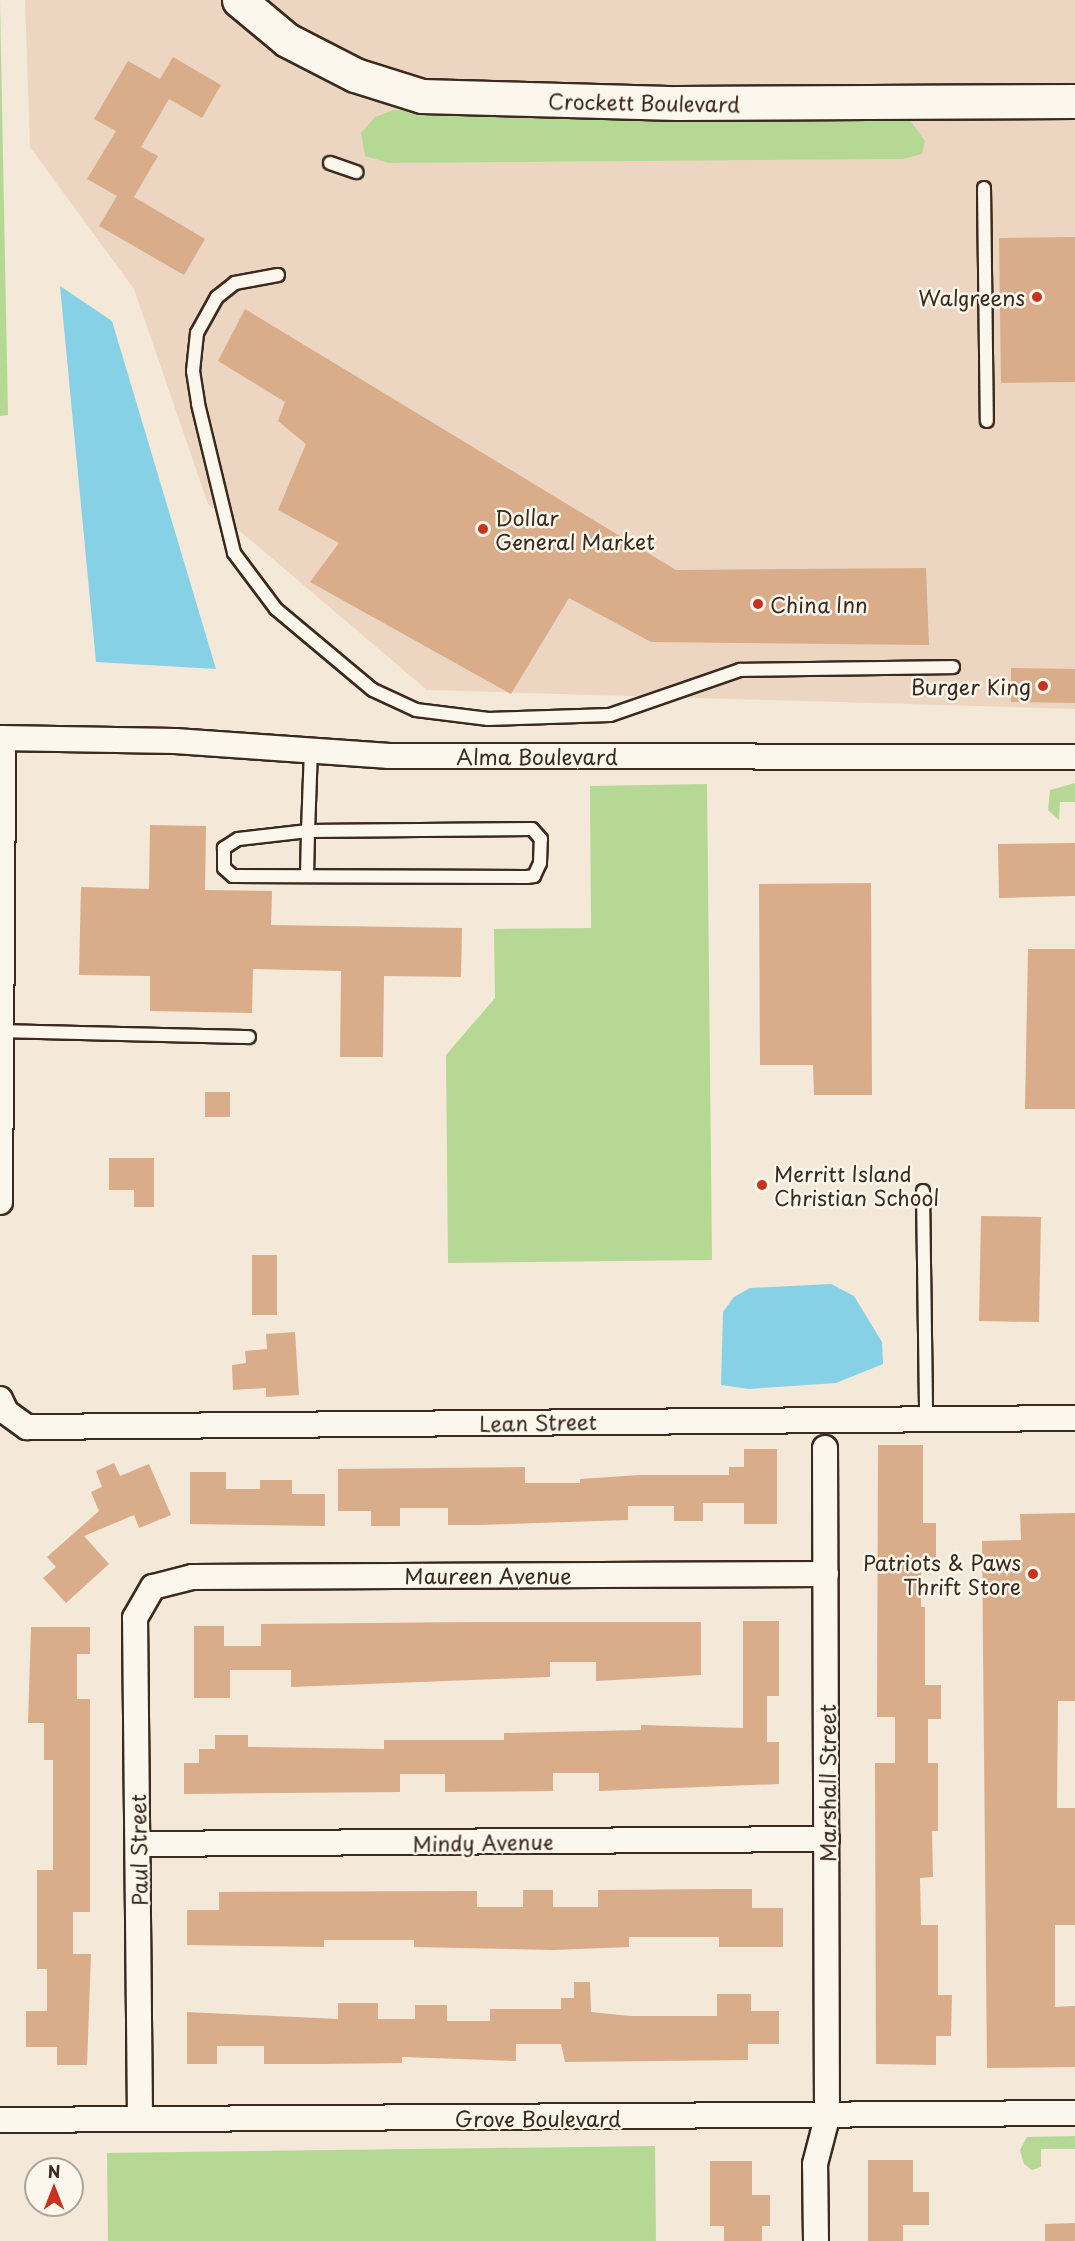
<!DOCTYPE html>
<style>
body{margin:0}
#map{position:relative;width:1075px;height:2241px;overflow:hidden;background:#f4e8d8;font-family:"Playpen Sans",sans-serif}
div>[style]{position:absolute}
.built>*{inset:0;background:#ecd6c1}
.green>*{inset:0;background:#b5d994}
.water>*{inset:0;background:#87d1e7}
.building>*{inset:0;background:#d9ac8a}
.roads{filter:drop-shadow(2px 0 #3b2a1e) drop-shadow(-2px 0 #3b2a1e) drop-shadow(0 2px #3b2a1e) drop-shadow(0 -2px #3b2a1e)}
.lane>*{height:12px;margin:-6px;padding:0 6px;transform-origin:6px;border-radius:6px;background:#fbf7ec}
.street>*{height:24px;margin:-12px;padding:0 12px;transform-origin:12px;border-radius:12px;background:#fbf7ec}
.secondary>*{height:33px;margin:-16.5px;padding:0 16.5px;transform-origin:16.5px;border-radius:16.5px;background:#fbf7ec}
.dots>*{width:16px;height:16px;translate:-50% -50%;box-sizing:border-box;border:3px solid #fbf7ec;border-radius:50%}
span{translate:-50% -50%;white-space:nowrap;text-align:center;line-height:1.15;-webkit-text-stroke:5px #fbf7ec;paint-order:stroke}
.street-label{font-size:21px;color:#3b2a1e}
.poi-label{font-size:21px;color:#3b2a1e}
.right{translate:-100% -50%;text-align:right}
.left{translate:0 -50%;text-align:left}
.north{position:absolute;left:24px;top:2157px;width:60px;height:60px;box-sizing:border-box;background:#fbf7ec;border:2px solid #aea59a;border-radius:50%;rotate:0deg;font-size:16px;font-weight:700;line-height:24px;text-align:center;color:#3b2a1e}
.north::after{content:'';display:block;margin:auto;width:21px;height:27px;background:#c8321e;clip-path:polygon(50% 0,100% 100%,50% 72%,0 100%)}
</style>
<div id="map">
<div class="built">
<i style="clip-path:polygon(25px 0,1075px 0,1075px 709px,427px 690px,208px 504px,134px 289px,30px 147px)"></i>
</div>
<div class="green">
<i style="clip-path:polygon(0 0,8px 415px,0 416px)"></i>
<i style="clip-path:polygon(394px 110px,909px 119px,925px 141px,922px 154px,903px 159px,389px 163px,365px 156px,361px 133px,375px 117px)"></i>
<i style="clip-path:polygon(1075px 783px,1075px 802px,1060px 802px,1059px 820px,1048px 810px,1050px 790px)"></i>
<i style="clip-path:polygon(707px 784px,712px 1260px,448px 1263px,446px 1055px,495px 998px,494px 929px,591px 928px,590px 786px)"></i>
<i style="clip-path:polygon(1075px 2136px,1075px 2149px,1041px 2149px,1041px 2167px,1032px 2170px,1024px 2164px,1020px 2150px,1027px 2137px)"></i>
<i style="clip-path:polygon(655px 2146px,656px 2241px,108px 2241px,107px 2153px)"></i>
</div>
<div class="water">
<i style="clip-path:polygon(60px 286px,112px 321px,216px 669px,96px 662px)"></i>
<i style="clip-path:polygon(831px 1284px,854px 1296px,882px 1342px,883px 1364px,836px 1383px,749px 1389px,721px 1385px,723px 1312px,734px 1297px,750px 1288px)"></i>
</div>
<div class="building">
<i style="clip-path:polygon(173px 57px,221px 85px,202px 118px,169px 99px,141px 147px,158px 156px,134px 197px,205px 239px,184px 275px,99px 226px,117px 196px,87px 179px,116px 131px,94px 119px,128px 61px,160px 79px)"></i>
<i style="clip-path:polygon(1075px 237px,1075px 382px,1001px 383px,999px 238px)"></i>
<i style="clip-path:polygon(245px 309px,676px 570px,926px 568px,929px 645px,651px 642px,569px 598px,511px 694px,310px 582px,339px 543px,278px 510px,306px 444px,278px 421px,285px 402px,218px 361px)"></i>
<i style="clip-path:polygon(1011px 668px,1075px 669px,1075px 703px,1011px 702px)"></i>
<i style="clip-path:polygon(150px 825px,206px 826px,205px 890px,272px 891px,271px 925px,462px 928px,461px 977px,384px 976px,383px 1057px,340px 1057px,341px 971px,253px 969px,252px 1013px,150px 1011px,150px 976px,79px 975px,81px 887px,149px 889px)"></i>
<i style="clip-path:polygon(1075px 843px,1075px 896px,999px 898px,998px 844px)"></i>
<i style="clip-path:polygon(871px 883px,872px 1095px,814px 1095px,813px 1065px,760px 1065px,759px 884px)"></i>
<i style="clip-path:polygon(1028px 949px,1075px 949px,1075px 1109px,1025px 1109px)"></i>
<i style="clip-path:polygon(205px 1092px,230px 1092px,230px 1117px,205px 1117px)"></i>
<i style="clip-path:polygon(109px 1158px,154px 1158px,154px 1207px,134px 1207px,134px 1190px,109px 1190px)"></i>
<i style="clip-path:polygon(981px 1216px,1041px 1217px,1039px 1322px,979px 1321px)"></i>
<i style="clip-path:polygon(252px 1255px,277px 1255px,277px 1315px,252px 1315px)"></i>
<i style="clip-path:polygon(295px 1332px,299px 1395px,266px 1397px,266px 1388px,233px 1390px,232px 1365px,246px 1363px,245px 1351px,267px 1349px,266px 1334px)"></i>
<i style="clip-path:polygon(878px 1445px,923px 1445px,923px 1523px,936px 1523px,936px 1560px,921px 1560px,921px 1607px,925px 1607px,925px 1685px,941px 1685px,941px 1719px,928px 1719px,928px 1763px,938px 1763px,938px 1831px,932px 1831px,933px 1877px,920px 1878px,921px 1925px,938px 1925px,938px 1995px,952px 1995px,951px 2036px,936px 2036px,936px 2065px,876px 2064px,875px 1763px,895px 1763px,895px 1717px,877px 1717px)"></i>
<i style="clip-path:polygon(744px 1449px,777px 1449px,777px 1524px,744px 1524px,744px 1503px,703px 1503px,703px 1521px,674px 1521px,674px 1506px,628px 1506px,628px 1520px,477px 1525px,448px 1525px,448px 1508px,400px 1508px,400px 1526px,371px 1526px,371px 1511px,338px 1511px,338px 1469px,525px 1467px,525px 1483px,580px 1483px,580px 1479px,640px 1475px,729px 1475px,729px 1467px,744px 1467px)"></i>
<i style="clip-path:polygon(114px 1463px,120px 1476px,149px 1464px,171px 1515px,139px 1528px,134px 1515px,84px 1536px,109px 1564px,66px 1603px,43px 1578px,56px 1567px,47px 1557px,99px 1511px,91px 1492px,102px 1487px,96px 1471px)"></i>
<i style="clip-path:polygon(190px 1472px,226px 1472px,226px 1489px,260px 1489px,260px 1480px,292px 1480px,292px 1494px,325px 1494px,325px 1526px,190px 1524px)"></i>
<i style="clip-path:polygon(1075px 1513px,1075px 1701px,1058px 1701px,1057px 1808px,1075px 1808px,1075px 1925px,1055px 1925px,1055px 2007px,1075px 2006px,1075px 2067px,987px 2068px,982px 1541px,1021px 1540px,1020px 1514px)"></i>
<i style="clip-path:polygon(743px 1621px,779px 1621px,779px 1696px,767px 1696px,767px 1742px,779px 1742px,779px 1784px,599px 1791px,599px 1773px,553px 1773px,553px 1791px,445px 1792px,445px 1774px,400px 1774px,400px 1792px,184px 1794px,184px 1763px,199px 1763px,199px 1749px,215px 1749px,215px 1735px,248px 1735px,248px 1747px,384px 1749px,384px 1740px,504px 1740px,504px 1733px,641px 1730px,641px 1725px,743px 1728px)"></i>
<i style="clip-path:polygon(476px 1622px,701px 1622px,701px 1675px,596px 1681px,596px 1662px,550px 1662px,550px 1677px,291px 1687px,291px 1670px,230px 1670px,230px 1698px,194px 1698px,194px 1626px,224px 1626px,224px 1646px,261px 1646px,261px 1624px)"></i>
<i style="clip-path:polygon(31px 1627px,90px 1627px,90px 1654px,77px 1654px,77px 1699px,90px 1699px,90px 1912px,73px 1912px,73px 1954px,91px 1954px,87px 2065px,57px 2065px,57px 2047px,26px 2047px,26px 2011px,47px 2011px,47px 1969px,37px 1969px,37px 1870px,53px 1870px,53px 1760px,44px 1760px,44px 1723px,28px 1723px)"></i>
<i style="clip-path:polygon(719px 1889px,752px 1889px,752px 1908px,783px 1908px,783px 1947px,719px 1947px,719px 1937px,629px 1937px,629px 1947px,553px 1950px,414px 1947px,414px 1940px,324px 1940px,324px 1947px,187px 1945px,187px 1910px,219px 1910px,219px 1892px,477px 1891px,477px 1907px,523px 1907px,523px 1890px,553px 1890px,553px 1907px,598px 1907px,598px 1890px)"></i>
<i style="clip-path:polygon(574px 1982px,590px 1982px,591px 2012px,630px 2016px,717px 2016px,717px 1994px,751px 1994px,751px 2011px,779px 2011px,779px 2044px,748px 2044px,748px 2060px,565px 2062px,561px 2044px,516px 2044px,516px 2061px,402px 2057px,402px 2063px,323px 2064px,264px 2064px,264px 2046px,217px 2046px,217px 2064px,187px 2064px,187px 2012px,338px 2019px,338px 2003px,378px 2003px,378px 2019px,415px 2019px,415px 2005px,447px 2005px,447px 2021px,490px 2021px,490px 2009px,561px 2009px,561px 1998px,574px 1998px)"></i>
<i style="clip-path:polygon(868px 2160px,913px 2160px,913px 2192px,929px 2192px,929px 2225px,903px 2225px,903px 2241px,868px 2241px)"></i>
<i style="clip-path:polygon(710px 2161px,752px 2161px,752px 2195px,770px 2195px,770px 2226px,762px 2226px,762px 2241px,724px 2241px,724px 2226px,710px 2226px)"></i>
<i style="clip-path:polygon(1075px 2223px,1075px 2241px,1045px 2241px,1045px 2224px)"></i>
</div>
<div class="roads">
<div class="lane">
<i style="left:330px;top:163px;width:28px;rotate:19deg"></i>
<i style="left:984px;top:188px;width:233px;rotate:89.3deg"></i>
<i style="left:278px;top:275px;width:44px;rotate:169.5deg"></i>
<i style="left:235px;top:283px;width:23px;rotate:142deg"></i>
<i style="left:217px;top:297px;width:41px;rotate:119.1deg"></i>
<i style="left:197px;top:333px;width:38px;rotate:96deg"></i>
<i style="left:193px;top:371px;width:33px;rotate:81deg"></i>
<i style="left:198px;top:404px;width:153px;rotate:76.4deg"></i>
<i style="left:234px;top:553px;width:70px;rotate:53.1deg"></i>
<i style="left:276px;top:609px;width:126px;rotate:39.9deg"></i>
<i style="left:373px;top:690px;width:47px;rotate:24.9deg"></i>
<i style="left:416px;top:710px;width:73px;rotate:7.1deg"></i>
<i style="left:488px;top:719px;width:122px;rotate:-1.9deg"></i>
<i style="left:610px;top:715px;width:138px;rotate:-19.1deg"></i>
<i style="left:740px;top:670px;width:213px;rotate:-0.8deg"></i>
<i style="left:307px;top:876px;width:45px;rotate:-88.7deg"></i>
<i style="left:308px;top:831px;width:70px;rotate:173.5deg"></i>
<i style="left:238px;top:839px;width:17px;rotate:147deg"></i>
<i style="left:224px;top:848px;width:20px;rotate:90deg"></i>
<i style="left:224px;top:868px;width:12px;rotate:42deg"></i>
<i style="left:233px;top:876px;width:294px;rotate:0.2deg"></i>
<i style="left:527px;top:877px;width:7px;rotate:-8deg"></i>
<i style="left:534px;top:876px;width:14px;rotate:-65deg"></i>
<i style="left:540px;top:863px;width:24px;rotate:-88deg"></i>
<i style="left:541px;top:839px;width:13px;rotate:-132deg"></i>
<i style="left:532px;top:829px;width:224px;rotate:179.5deg"></i>
<i style="left:308px;top:831px;width:81px;rotate:-87.9deg"></i>
<i style="left:3px;top:1031px;width:246px;rotate:1.4deg"></i>
<i style="left:923px;top:1191px;width:227px;rotate:89.2deg"></i>
</div>
<div class="street">
<i style="left:0;top:738px;width:175px;rotate:1deg"></i>
<i style="left:175px;top:741px;width:215px;rotate:4deg"></i>
<i style="left:389px;top:756px;width:686px;rotate:0.08deg"></i>
<i style="left:0;top:1202px;width:464px;rotate:-89.6deg"></i>
<i style="left:0;top:1399px;width:14px;rotate:65deg"></i>
<i style="left:6px;top:1412px;width:26px;rotate:36deg"></i>
<i style="left:27px;top:1427px;width:1048px;rotate:-0.49deg"></i>
<i style="left:138px;top:1844px;width:689px;rotate:-0.42deg"></i>
<i style="left:140px;top:2118px;width:500px;rotate:-90.57deg"></i>
<i style="left:135px;top:1618px;width:36px;rotate:-60deg"></i>
<i style="left:153px;top:1587px;width:40px;rotate:-14.4deg"></i>
<i style="left:192px;top:1577px;width:634px;rotate:-0.27deg"></i>
<i style="left:0;top:2120px;width:1075px;rotate:-0.37deg"></i>
<i style="left:816px;top:2241px;width:77px;rotate:-90.7deg"></i>
<i style="left:815px;top:2164px;width:48px;rotate:-75.4deg"></i>
<i style="left:827px;top:2118px;width:670px;rotate:-90.17deg"></i>
</div>
<div class="secondary">
<i style="left:239px;top:0;width:62px;rotate:39.8deg"></i>
<i style="left:287px;top:40px;width:76px;rotate:27.2deg"></i>
<i style="left:355px;top:75px;width:70px;rotate:17.4deg"></i>
<i style="left:422px;top:96px;width:255px;rotate:1.6deg"></i>
<i style="left:677px;top:103px;width:398px;rotate:-0.3deg"></i>
</div>
</div>
<div class="dots">
<i style="left:1037px;top:297px;background:#c8321e"></i>
<i style="left:483px;top:529px;background:#c8321e"></i>
<i style="left:758px;top:604px;background:#c8321e"></i>
<i style="left:1043px;top:686px;background:#c8321e"></i>
<i style="left:762px;top:1185px;background:#c8321e"></i>
<i style="left:1033px;top:1574px;background:#c8321e"></i>
</div>
<div class="street-label">
<span style="left:644px;top:102px;rotate:1deg">Crockett Boulevard</span>
<span style="left:537px;top:756px">Alma Boulevard</span>
<span style="left:538px;top:1422px;rotate:-1deg">Lean Street</span>
<span style="left:488px;top:1575px">Maureen Avenue</span>
<span style="left:827px;top:1783px;rotate:-90deg">Marshall Street</span>
<span style="left:483px;top:1842px;rotate:-1deg">Mindy Avenue</span>
<span style="left:138px;top:1850px;rotate:-91deg">Paul Street</span>
<span style="left:538px;top:2118px">Grove Boulevard</span>
</div>
<div class="poi-label">
<span class="right" style="left:1025px;top:297px">Walgreens</span>
<span class="left" style="left:495px;top:529px">Dollar<br>General Market</span>
<span class="left" style="left:770px;top:604px">China Inn</span>
<span class="right" style="left:1031px;top:686px">Burger King</span>
<span class="left" style="left:774px;top:1185px">Merritt Island<br>Christian School</span>
<span class="right" style="left:1021px;top:1574px">Patriots &amp; Paws<br>Thrift Store</span>
</div>
<div class="north">N</div>
</div>
